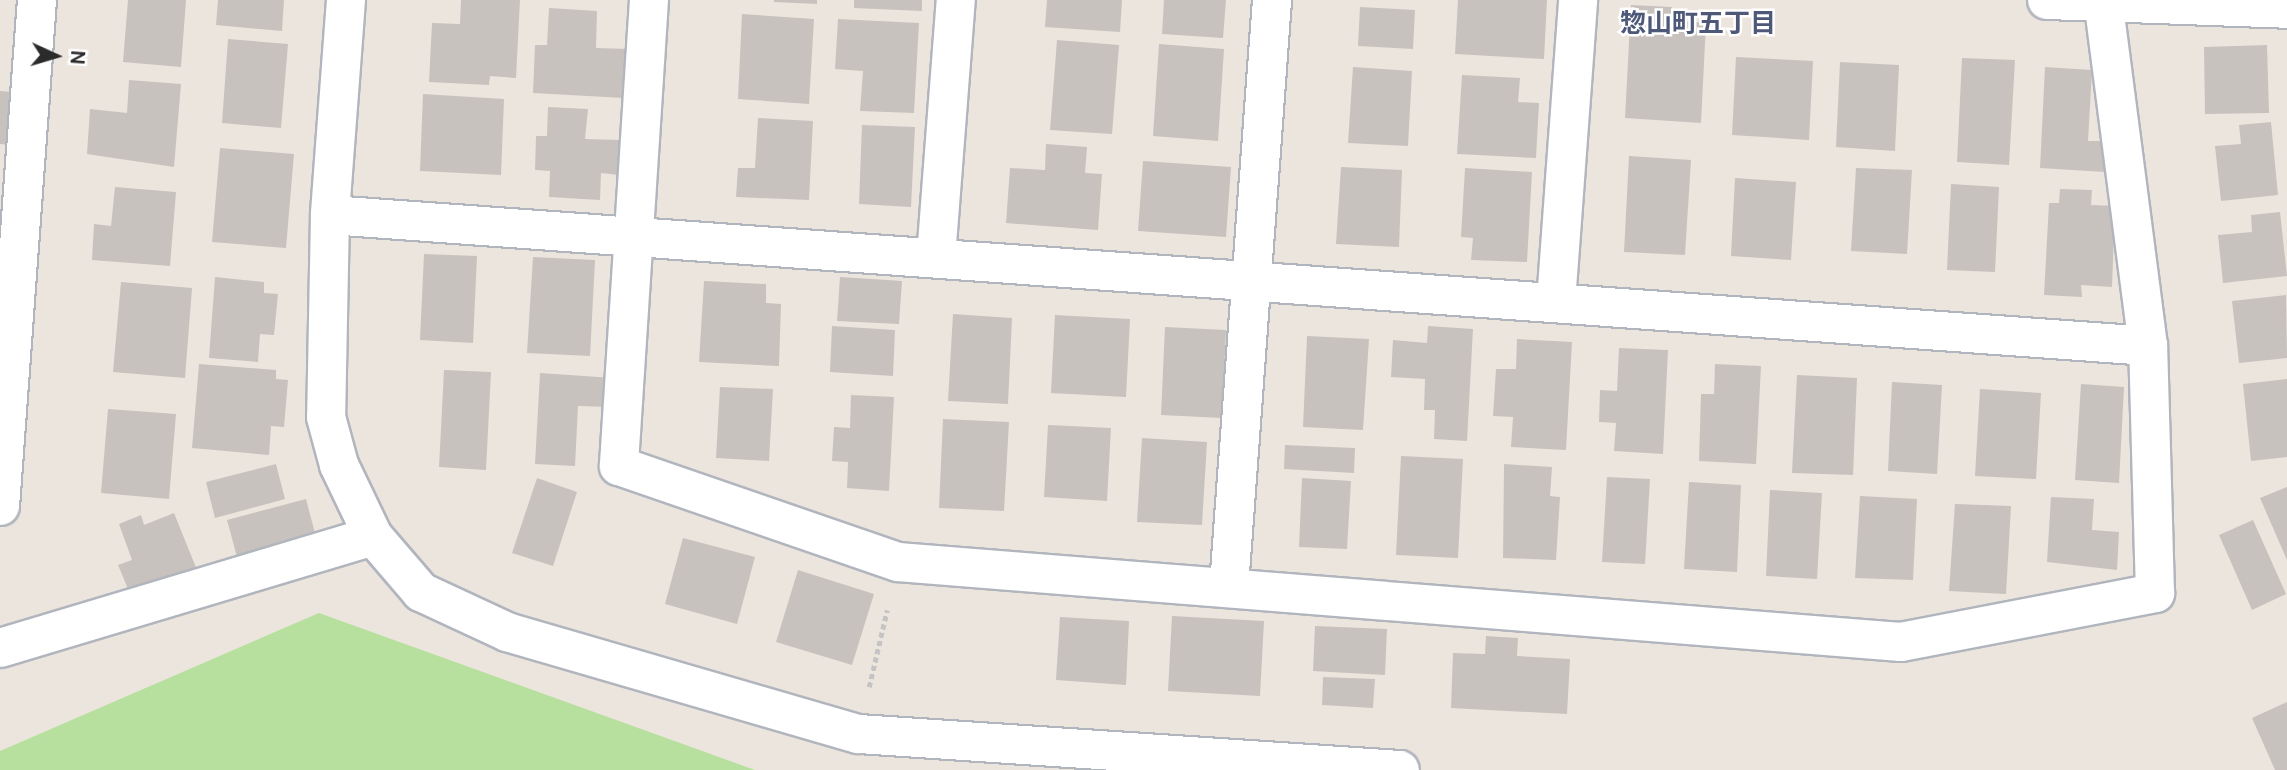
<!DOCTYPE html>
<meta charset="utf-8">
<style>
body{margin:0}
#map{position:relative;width:2287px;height:770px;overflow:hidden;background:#ece5de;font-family:"DM Sans","Noto Sans JP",sans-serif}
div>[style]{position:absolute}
.green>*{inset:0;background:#b7df9e}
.building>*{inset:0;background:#c7c2bd}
.path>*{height:4.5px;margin-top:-2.25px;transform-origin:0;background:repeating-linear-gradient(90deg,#c4c4c4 0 5px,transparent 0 8.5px)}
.roads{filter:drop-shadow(2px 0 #b1b5bd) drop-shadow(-2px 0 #b1b5bd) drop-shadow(0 2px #b1b5bd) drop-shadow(0 -2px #b1b5bd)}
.minor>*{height:38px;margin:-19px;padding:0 19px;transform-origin:19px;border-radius:19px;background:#fff}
span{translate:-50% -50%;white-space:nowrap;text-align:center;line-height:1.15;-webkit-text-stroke:5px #fff;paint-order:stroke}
.neighbourhood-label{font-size:26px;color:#4e5879;font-weight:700}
.north{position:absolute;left:21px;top:21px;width:70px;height:70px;-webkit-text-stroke:5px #fff;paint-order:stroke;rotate:94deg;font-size:19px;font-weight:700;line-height:28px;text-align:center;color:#2b2b2b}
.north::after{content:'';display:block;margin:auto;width:24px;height:32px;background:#2b2b2b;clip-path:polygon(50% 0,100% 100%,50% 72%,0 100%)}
</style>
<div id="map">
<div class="green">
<i style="clip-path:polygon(319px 613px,755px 770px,0 770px,0 751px)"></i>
</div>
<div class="building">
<i style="clip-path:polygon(128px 0,186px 0,181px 67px,123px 62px)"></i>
<i style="clip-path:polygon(218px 0,284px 0,282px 31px,216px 25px)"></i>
<i style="clip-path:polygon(461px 0,520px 0,516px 78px,490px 76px,489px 85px,429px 82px,432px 23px,460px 24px)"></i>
<i style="clip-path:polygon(774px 0,817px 0,817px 4px,774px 2px)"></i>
<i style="clip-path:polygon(854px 0,922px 0,922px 11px,854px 8px)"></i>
<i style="clip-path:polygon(1047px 0,1122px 0,1120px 32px,1045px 27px)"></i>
<i style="clip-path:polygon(1164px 0,1226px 0,1223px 38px,1162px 34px)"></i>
<i style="clip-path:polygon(1458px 0,1547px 0,1544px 59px,1455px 54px)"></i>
<i style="clip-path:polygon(1631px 5px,1672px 7px,1671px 20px,1706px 23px,1701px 123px,1625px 118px)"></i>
<i style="clip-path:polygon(1360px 7px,1415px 10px,1413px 49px,1358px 46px)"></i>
<i style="clip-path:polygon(549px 8px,597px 11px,596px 48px,627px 49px,624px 98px,533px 93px,535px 45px,547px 45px)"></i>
<i style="clip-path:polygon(742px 14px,814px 19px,809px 104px,738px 99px)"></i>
<i style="clip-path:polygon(838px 19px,919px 23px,914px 113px,860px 111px,863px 71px,835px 69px)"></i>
<i style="clip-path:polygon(228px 39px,288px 44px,281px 128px,222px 123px)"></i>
<i style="clip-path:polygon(1057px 40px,1119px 45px,1112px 134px,1050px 130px)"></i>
<i style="clip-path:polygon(1159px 44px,1224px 49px,1218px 141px,1153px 136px)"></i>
<i style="clip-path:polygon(2267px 45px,2269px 113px,2205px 114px,2204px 47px)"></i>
<i style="clip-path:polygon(1736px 57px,1813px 61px,1809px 140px,1732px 135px)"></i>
<i style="clip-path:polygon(1962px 58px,2015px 60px,2009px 165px,1957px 162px)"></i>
<i style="clip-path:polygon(1840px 62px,1899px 65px,1895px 151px,1836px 147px)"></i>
<i style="clip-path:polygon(1353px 67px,1412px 71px,1408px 146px,1348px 143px)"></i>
<i style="clip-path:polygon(2045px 67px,2092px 70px,2088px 141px,2107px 141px,2105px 172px,2040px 168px)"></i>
<i style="clip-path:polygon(1462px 75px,1520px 78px,1518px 102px,1539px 103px,1536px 158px,1457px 154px)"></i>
<i style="clip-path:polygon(129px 80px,181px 84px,174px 167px,87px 154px,90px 109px,127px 113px)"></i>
<i style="clip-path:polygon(0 91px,25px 93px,21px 146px,0 144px)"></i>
<i style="clip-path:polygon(423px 94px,504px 99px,501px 175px,420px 171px)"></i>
<i style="clip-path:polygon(548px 107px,588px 109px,585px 139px,620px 140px,619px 175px,601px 173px,600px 200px,549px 197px,550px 171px,535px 170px,536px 136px,547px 136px)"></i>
<i style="clip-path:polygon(758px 118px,813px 121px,809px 200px,736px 197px,738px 168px,755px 168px)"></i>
<i style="clip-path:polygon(2271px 122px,2278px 195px,2221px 201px,2215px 146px,2241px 144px,2239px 125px)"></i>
<i style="clip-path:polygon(862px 125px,915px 127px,911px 207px,859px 204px)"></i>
<i style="clip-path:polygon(1046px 144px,1087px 147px,1085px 173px,1102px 174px,1098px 230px,1006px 223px,1010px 168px,1045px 170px)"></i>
<i style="clip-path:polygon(220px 148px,294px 154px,286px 248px,212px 242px)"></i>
<i style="clip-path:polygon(1629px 156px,1691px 160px,1685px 255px,1624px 252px)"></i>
<i style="clip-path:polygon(1143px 161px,1231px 167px,1226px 237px,1138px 231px)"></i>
<i style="clip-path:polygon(1341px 167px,1402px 170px,1399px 247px,1336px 244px)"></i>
<i style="clip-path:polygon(1465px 168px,1532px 172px,1527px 262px,1471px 260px,1473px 238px,1461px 237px)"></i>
<i style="clip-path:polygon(1856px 168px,1912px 170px,1907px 254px,1851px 251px)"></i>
<i style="clip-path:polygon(1735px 178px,1796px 182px,1791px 260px,1731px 256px)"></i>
<i style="clip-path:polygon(1951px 184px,1999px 187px,1995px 272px,1947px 270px)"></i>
<i style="clip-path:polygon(115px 187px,176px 192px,170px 266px,92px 260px,94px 224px,111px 226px)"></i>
<i style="clip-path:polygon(2060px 189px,2092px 190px,2091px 205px,2115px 206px,2112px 287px,2081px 285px,2082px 297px,2044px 295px,2049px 203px,2059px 203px)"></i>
<i style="clip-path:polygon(2280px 212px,2287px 276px,2223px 283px,2218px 235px,2252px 232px,2251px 215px)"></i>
<i style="clip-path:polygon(424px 254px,477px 256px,473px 343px,420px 340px)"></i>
<i style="clip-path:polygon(533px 257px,595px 260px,590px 356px,527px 353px)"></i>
<i style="clip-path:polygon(215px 277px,264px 282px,264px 293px,278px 294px,274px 335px,260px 334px,258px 362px,209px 358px)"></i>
<i style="clip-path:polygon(840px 277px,902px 281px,899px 324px,837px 321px)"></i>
<i style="clip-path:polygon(704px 281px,766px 284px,766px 303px,781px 304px,779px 366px,699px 362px)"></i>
<i style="clip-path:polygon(121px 282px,192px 288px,185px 378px,113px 372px)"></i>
<i style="clip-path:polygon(2286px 295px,2287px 358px,2239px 363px,2232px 301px)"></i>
<i style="clip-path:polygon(953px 314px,1012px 318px,1008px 404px,948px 401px)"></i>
<i style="clip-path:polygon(1055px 315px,1130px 319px,1126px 397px,1051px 393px)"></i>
<i style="clip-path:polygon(832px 326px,895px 330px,893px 376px,830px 372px)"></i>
<i style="clip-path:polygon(1428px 326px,1473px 329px,1467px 441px,1434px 439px,1435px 410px,1424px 410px,1425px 379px,1391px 377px,1393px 340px,1427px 343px)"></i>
<i style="clip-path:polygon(1165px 327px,1226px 330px,1222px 418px,1161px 415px)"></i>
<i style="clip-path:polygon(1307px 336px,1369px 339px,1363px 430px,1303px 427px)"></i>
<i style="clip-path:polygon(1517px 339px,1572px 342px,1566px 450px,1511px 447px,1513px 417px,1493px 416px,1496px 369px,1516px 369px)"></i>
<i style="clip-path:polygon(1619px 348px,1668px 350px,1663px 454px,1614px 451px,1616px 423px,1599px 422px,1600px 390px,1617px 391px)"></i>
<i style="clip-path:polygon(199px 364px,276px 370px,276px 379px,288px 380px,284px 427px,271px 426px,269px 455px,192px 448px)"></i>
<i style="clip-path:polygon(1715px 364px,1761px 366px,1756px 464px,1699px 461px,1701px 394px,1714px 394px)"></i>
<i style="clip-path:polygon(444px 370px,491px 372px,486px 470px,439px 467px)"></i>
<i style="clip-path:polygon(540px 373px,613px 378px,611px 407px,578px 406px,575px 466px,535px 464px)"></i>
<i style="clip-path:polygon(1797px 375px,1857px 378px,1853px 475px,1792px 473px)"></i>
<i style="clip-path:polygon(2287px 379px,2287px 457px,2251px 461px,2243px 384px)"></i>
<i style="clip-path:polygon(1892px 382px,1942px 385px,1937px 474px,1888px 471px)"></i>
<i style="clip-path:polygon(2081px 384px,2124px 387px,2119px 483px,2075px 480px)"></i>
<i style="clip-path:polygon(720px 387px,773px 389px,769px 461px,716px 458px)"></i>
<i style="clip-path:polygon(1980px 389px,2041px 393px,2036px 479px,1975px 476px)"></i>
<i style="clip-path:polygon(851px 395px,894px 397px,889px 491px,847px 488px,848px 462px,832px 461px,834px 427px,850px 428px)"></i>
<i style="clip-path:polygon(108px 409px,176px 414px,169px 499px,101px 493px)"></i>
<i style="clip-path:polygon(943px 419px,1009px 422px,1004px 511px,939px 508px)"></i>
<i style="clip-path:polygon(1048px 425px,1111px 428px,1107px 501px,1044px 497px)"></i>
<i style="clip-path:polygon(1142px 438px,1207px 442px,1202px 525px,1137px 522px)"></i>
<i style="clip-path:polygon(1285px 445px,1355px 448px,1354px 473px,1284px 469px)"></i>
<i style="clip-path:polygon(1401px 456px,1463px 459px,1458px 558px,1396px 555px)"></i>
<i style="clip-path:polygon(276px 464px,285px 499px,215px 518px,206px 482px)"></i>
<i style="clip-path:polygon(1504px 464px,1552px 467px,1550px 496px,1560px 497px,1556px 560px,1503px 558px)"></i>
<i style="clip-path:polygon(1607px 477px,1650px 479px,1645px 564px,1602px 562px)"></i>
<i style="clip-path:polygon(537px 478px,577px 492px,553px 566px,512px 553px)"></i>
<i style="clip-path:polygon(1302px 478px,1351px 481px,1347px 549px,1299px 547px)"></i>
<i style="clip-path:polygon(1689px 482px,1741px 485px,1737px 572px,1684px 569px)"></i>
<i style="clip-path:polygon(2287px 487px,2287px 560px,2260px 498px)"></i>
<i style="clip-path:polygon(1770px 490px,1822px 493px,1817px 579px,1766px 576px)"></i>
<i style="clip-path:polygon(1860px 496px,1917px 499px,1913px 580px,1855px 578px)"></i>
<i style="clip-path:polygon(2051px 497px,2094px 499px,2092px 530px,2119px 532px,2117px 570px,2047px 562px)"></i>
<i style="clip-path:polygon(306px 499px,316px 537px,237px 557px,227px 520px)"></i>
<i style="clip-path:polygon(1955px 504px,2011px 506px,2006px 594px,1949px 591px)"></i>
<i style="clip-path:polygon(174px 513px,197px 570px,131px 596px,118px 565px,132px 560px,119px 524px,141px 515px,144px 525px)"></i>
<i style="clip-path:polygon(2253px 520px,2286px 594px,2252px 610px,2219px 535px)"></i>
<i style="clip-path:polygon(683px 538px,755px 557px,737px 624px,665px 604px)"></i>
<i style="clip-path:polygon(798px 570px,874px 594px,852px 665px,776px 642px)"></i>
<i style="clip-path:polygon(1172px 616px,1264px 621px,1260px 696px,1168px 691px)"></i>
<i style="clip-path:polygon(1060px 617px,1129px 621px,1126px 685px,1056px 680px)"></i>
<i style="clip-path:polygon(1315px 626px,1387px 629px,1385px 675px,1313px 671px)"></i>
<i style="clip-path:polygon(1486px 636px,1518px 638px,1517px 656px,1570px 659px,1567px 714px,1451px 708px,1453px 653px,1485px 654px)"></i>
<i style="clip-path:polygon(1323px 677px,1375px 679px,1373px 708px,1322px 705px)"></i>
<i style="clip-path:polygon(2287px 702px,2287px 770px,2275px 770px,2252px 718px)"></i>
</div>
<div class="path">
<i style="left:869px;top:687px;width:79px;rotate:-76.8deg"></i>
</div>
<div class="roads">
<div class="minor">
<i style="left:346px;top:0;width:216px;rotate:94.3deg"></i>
<i style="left:330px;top:215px;width:202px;rotate:91.1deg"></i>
<i style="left:326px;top:417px;width:50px;rotate:74.8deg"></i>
<i style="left:339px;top:465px;width:79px;rotate:64.4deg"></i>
<i style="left:373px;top:536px;width:74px;rotate:49.4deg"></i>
<i style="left:421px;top:592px;width:95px;rotate:24.9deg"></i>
<i style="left:507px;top:632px;width:366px;rotate:16.2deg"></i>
<i style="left:859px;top:734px;width:542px;rotate:3.81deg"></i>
<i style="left:649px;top:0;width:467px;rotate:93.7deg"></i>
<i style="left:619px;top:466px;width:295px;rotate:19deg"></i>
<i style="left:898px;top:562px;width:1006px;rotate:4.56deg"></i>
<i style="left:1901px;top:642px;width:259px;rotate:-10.9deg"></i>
<i style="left:2155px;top:593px;width:247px;rotate:-91.6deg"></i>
<i style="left:2148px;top:346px;width:349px;rotate:-97.4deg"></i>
<i style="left:2047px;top:0;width:240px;rotate:2.1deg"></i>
<i style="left:330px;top:215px;width:1823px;rotate:4.12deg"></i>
<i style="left:936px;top:257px;width:258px;rotate:-85.6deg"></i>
<i style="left:1556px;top:302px;width:303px;rotate:-85.8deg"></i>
<i style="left:0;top:506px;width:507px;rotate:-85.82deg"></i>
<i style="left:1229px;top:586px;width:588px;rotate:-85.8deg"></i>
<i style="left:0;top:648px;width:389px;rotate:-16.7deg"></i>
</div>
</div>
<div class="neighbourhood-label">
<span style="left:1698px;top:24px">惣山町五丁目</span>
</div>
<div class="north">N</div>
</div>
